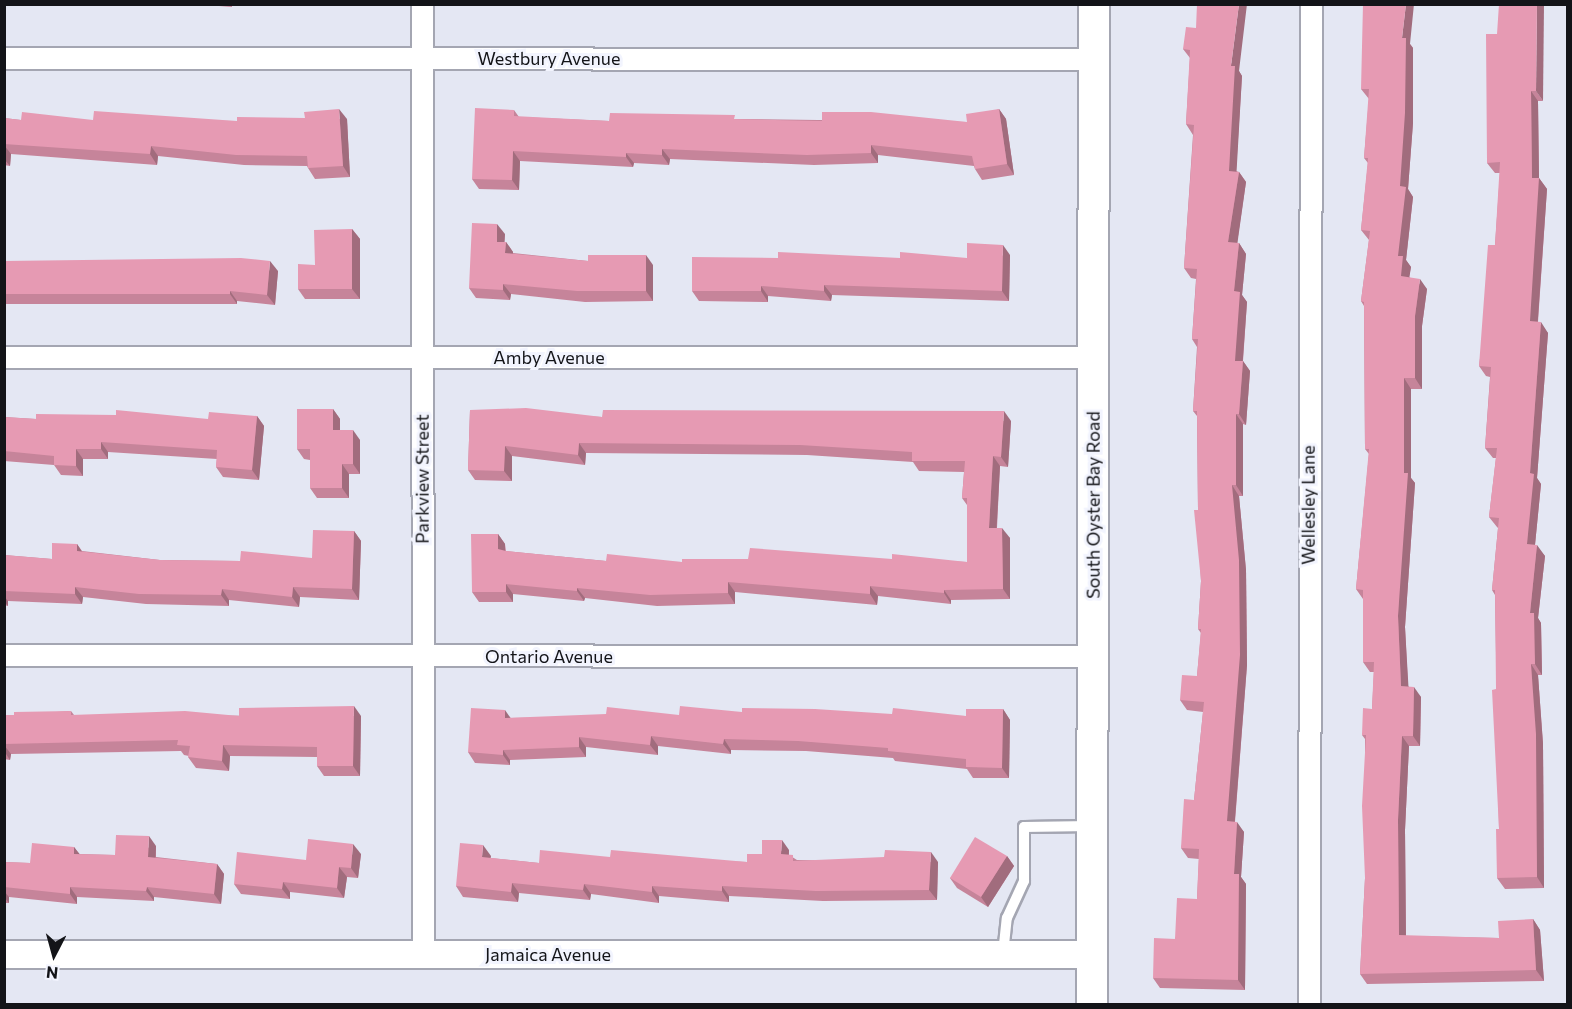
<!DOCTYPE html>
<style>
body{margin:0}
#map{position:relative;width:1572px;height:1009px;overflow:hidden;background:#e4e7f3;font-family:Commissioner,sans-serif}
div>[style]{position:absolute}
.roads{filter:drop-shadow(2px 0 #a4a6b2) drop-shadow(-2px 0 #a4a6b2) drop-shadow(0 2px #a4a6b2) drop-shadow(0 -2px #a4a6b2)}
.service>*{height:10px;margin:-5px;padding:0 5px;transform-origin:5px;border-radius:5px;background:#fff}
.minor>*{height:21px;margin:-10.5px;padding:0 10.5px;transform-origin:10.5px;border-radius:10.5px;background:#fff}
.tertiary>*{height:27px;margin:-13.5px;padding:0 13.5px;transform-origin:13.5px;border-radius:13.5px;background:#fff}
.secondary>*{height:30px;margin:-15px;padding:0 15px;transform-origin:15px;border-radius:15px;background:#fff}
.wall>*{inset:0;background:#c6849a}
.shaded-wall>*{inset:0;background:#a16c7d}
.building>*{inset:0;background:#e69ab3}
span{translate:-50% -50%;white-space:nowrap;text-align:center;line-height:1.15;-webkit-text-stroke:6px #f2f4fe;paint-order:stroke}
.street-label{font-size:18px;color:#131418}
.frame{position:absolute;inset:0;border:6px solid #131418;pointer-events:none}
.north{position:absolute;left:24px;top:925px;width:60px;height:60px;-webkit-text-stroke:4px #f2f4fe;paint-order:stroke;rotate:186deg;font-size:16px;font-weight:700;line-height:24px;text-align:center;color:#131418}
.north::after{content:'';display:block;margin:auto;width:21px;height:27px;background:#131418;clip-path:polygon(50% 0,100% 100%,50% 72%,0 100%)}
</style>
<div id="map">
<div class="roads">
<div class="service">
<i style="left:1003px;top:954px;width:36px;rotate:-84deg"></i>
<i style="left:1007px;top:918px;width:41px;rotate:-65.3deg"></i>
<i style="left:1024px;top:881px;width:54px;rotate:-90deg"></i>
<i style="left:1024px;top:827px;width:67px;rotate:-0.9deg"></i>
</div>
<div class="minor">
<i style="left:422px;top:4px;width:950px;rotate:89.94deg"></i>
<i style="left:4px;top:58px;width:1090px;rotate:0.05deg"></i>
<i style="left:4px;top:357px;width:1090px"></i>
<i style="left:4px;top:655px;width:1089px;rotate:0.05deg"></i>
<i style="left:1309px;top:1004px;width:1000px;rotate:-89.89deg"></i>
</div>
<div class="tertiary">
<i style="left:4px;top:954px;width:1088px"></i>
</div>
<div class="secondary">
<i style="left:1092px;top:1004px;width:1000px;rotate:-89.89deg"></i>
</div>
</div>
<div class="wall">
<i style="clip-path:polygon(193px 4px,232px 4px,232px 7px)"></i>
<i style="clip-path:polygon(275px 4px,297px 4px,297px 6px)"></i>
<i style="clip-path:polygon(861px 4px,1003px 4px,1003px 6px,867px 5px)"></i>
<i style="clip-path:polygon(1196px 28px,1239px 71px,1242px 76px,1236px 171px,1239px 172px,1246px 182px,1237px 243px,1239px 243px,1246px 254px,1242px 295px,1247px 302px,1243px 361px,1250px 371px,1246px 425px,1243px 424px,1243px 496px,1239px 496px,1246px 570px,1247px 665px,1235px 822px,1244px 832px,1241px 877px,1246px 884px,1245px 990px,1160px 988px,1153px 978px,1197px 899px,1199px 859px,1188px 858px,1181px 848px,1194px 800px,1203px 712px,1187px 710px,1180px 700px,1197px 676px,1201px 633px,1198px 629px,1201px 581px,1198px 510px,1197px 416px,1193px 411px,1197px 347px,1192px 339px,1196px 279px,1191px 278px,1184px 268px,1193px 135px,1186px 124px,1190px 58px,1183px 49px)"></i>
<i style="clip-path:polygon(1497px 34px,1543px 101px,1538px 101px,1539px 178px,1547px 189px,1538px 322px,1548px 333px,1537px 478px,1541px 484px,1535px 545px,1545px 556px,1538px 618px,1541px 623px,1542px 675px,1538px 675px,1543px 744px,1544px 888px,1505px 889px,1497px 878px,1499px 829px,1495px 595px,1492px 590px,1498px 528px,1497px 527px,1489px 517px,1496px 458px,1493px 458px,1485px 448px,1490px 377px,1486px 376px,1479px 366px,1495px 245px,1500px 173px,1495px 173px,1487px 163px)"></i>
<i style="clip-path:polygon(1410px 44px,1413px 48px,1413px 123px,1408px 189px,1413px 197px,1406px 260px,1411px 267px,1409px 277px,1427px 289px,1422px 326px,1422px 389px,1411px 389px,1411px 478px,1415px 483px,1405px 627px,1408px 686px,1421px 697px,1420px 746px,1409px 746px,1405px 830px,1406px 936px,1499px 938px,1533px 919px,1540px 930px,1544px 981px,1367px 984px,1360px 974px,1365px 878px,1365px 739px,1362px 735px,1372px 709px,1374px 672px,1370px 672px,1363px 662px,1363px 599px,1356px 589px,1369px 454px,1365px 449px,1364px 306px,1361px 301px,1369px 240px,1361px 230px,1368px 163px,1364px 158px,1369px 99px,1361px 89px)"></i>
<i style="clip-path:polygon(999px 109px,1006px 119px,1014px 175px,982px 180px,975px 169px,974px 166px,878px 155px,878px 163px,814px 165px,670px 159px,669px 165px,634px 163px,633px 167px,520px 161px,519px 190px,479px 189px,472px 179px,514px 110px,519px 117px,609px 121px,738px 119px,967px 122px)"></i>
<i style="clip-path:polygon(4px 118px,21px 120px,237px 121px,347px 119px,350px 177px,315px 179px,308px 168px,307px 166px,244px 165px,158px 156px,157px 165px,11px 154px,10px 166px,4px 165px)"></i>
<i style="clip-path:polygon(352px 229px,360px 239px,360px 299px,305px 299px,298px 289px,315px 265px)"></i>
<i style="clip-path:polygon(505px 234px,504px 242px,506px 242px,513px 252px,513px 253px,588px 261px,653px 265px,653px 301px,585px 302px,511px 294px,510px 300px,476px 298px,469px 288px)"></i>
<i style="clip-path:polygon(1010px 255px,1009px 301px,832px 295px,831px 301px,768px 296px,768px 302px,699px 301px,692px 291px,778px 258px,967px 258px)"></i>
<i style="clip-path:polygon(4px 261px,278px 271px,275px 305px,237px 301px,237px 304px,4px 304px)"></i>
<i style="clip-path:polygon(333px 409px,340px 419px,340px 430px,360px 440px,360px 474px,349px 474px,349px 498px,317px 498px,310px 488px,310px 460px,304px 459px,297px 449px)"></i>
<i style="clip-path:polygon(470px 410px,602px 417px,1011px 421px,1008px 467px,1000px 466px,997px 528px,1010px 538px,1010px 599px,951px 600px,951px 604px,878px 596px,877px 605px,735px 592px,735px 604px,657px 606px,585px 598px,584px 601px,513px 594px,513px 602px,479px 602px,472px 592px,498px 534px,505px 544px,506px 551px,606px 561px,682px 562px,892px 559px,967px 562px,967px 505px,962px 498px,964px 472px,919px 471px,913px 462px,807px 455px,586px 453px,585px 465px,512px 456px,512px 481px,475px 480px,468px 470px)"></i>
<i style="clip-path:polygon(257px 416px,264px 426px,259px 480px,223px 477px,216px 467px,217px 459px,108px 452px,108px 459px,83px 459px,83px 476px,61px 475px,54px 465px,4px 461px,4px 417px,36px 419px,208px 419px)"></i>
<i style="clip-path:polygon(354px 531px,361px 541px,359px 600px,300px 597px,299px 607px,229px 600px,229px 606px,146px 604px,83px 597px,82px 604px,8px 601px,8px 606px,4px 605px,4px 555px,52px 559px,77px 544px,82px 551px,160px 560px,240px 561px,312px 558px)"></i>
<i style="clip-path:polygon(1003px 709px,1010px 720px,1009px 778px,973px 778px,967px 769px,895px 761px,893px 758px,806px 751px,731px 750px,731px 754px,658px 746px,658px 755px,586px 747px,586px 757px,510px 760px,510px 765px,475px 763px,468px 752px,511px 718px,679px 715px,742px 712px,966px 716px)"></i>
<i style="clip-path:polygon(71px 711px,74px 715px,361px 716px,360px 776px,324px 776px,317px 766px,317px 757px,230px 756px,229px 771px,196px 768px,188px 757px,189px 756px,184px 755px,181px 751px,11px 754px,10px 760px,4px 759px,4px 715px,14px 715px)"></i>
<i style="clip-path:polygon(156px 846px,156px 857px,217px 864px,224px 874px,221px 904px,154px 897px,154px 901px,77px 897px,77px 904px,9px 897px,9px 903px,4px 903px,4px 862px,30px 863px,74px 847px,79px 854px,115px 855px)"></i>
<i style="clip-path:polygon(789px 850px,789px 855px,797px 860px,938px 862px,937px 900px,823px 901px,729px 896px,729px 902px,659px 896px,659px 903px,591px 894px,590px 900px,519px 893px,518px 902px,463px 897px,456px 886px,491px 856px,490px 858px,539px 863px,610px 857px,747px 862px,762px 854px)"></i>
<i style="clip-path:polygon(361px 854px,358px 878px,347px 877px,344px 898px,290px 892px,290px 899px,241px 894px,234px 884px,306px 860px)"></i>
<i style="clip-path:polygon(1007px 856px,1014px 866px,988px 907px,957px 888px,950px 878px)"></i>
</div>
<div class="shaded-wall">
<i style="clip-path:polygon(1239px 4px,1247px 4px,1239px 71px,1242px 76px,1236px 181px,1229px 171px,1231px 66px)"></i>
<i style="clip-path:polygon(1406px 4px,1414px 4px,1410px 44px,1413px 48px,1413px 123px,1408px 189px,1413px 197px,1406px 260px,1411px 267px,1408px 286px,1401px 276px,1398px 256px,1402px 38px)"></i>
<i style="clip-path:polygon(1537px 4px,1544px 4px,1543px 101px,1536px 91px)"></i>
<i style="clip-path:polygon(1531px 91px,1538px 101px,1539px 178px,1547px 189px,1537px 332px,1530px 321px,1532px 178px)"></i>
<i style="clip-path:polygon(339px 109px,347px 119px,350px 177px,343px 166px)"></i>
<i style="clip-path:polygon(999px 109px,1006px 119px,1014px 175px,1007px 164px)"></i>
<i style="clip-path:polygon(4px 145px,11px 154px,10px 166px,4px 159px)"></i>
<i style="clip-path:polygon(871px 145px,878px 155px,878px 163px,871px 153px)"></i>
<i style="clip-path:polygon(151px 146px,158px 156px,157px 165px,150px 154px)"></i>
<i style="clip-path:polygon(662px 149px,670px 159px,669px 165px,662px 155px)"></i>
<i style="clip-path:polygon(513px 151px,520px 161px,519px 190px,512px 180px)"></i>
<i style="clip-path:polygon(626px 153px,634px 163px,633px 167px,626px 157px)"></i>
<i style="clip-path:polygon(1239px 172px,1246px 182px,1236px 253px,1228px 242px)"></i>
<i style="clip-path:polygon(497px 224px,505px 234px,504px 252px,497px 242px)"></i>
<i style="clip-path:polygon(352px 229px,360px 239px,360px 299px,352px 289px)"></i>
<i style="clip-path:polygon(506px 242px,513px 252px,512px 263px,505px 253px)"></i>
<i style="clip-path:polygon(1239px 243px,1246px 254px,1242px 295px,1247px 302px,1242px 371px,1235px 361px,1234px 291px)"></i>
<i style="clip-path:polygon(1003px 245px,1010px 255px,1009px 301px,1002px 291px)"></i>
<i style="clip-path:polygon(646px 255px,653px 265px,653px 301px,646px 291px)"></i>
<i style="clip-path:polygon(270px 261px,278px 271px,275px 305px,267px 295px)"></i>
<i style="clip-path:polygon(1420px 279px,1427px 289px,1422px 326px,1422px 389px,1415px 378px,1415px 316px)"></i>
<i style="clip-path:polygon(503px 284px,511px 294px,510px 300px,503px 290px)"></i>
<i style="clip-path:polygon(824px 285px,832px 295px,831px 301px,824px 291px)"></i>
<i style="clip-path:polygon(761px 286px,768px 296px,768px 302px,761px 291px)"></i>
<i style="clip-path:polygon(230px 291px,237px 301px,237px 304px,230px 294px)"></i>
<i style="clip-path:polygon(1541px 322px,1548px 333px,1537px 478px,1541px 484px,1534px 555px,1527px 544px,1530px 473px)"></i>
<i style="clip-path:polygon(1243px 361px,1250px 371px,1246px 425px,1239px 414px)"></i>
<i style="clip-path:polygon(1404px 378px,1411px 389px,1411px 478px,1415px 483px,1405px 627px,1409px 696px,1401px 686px,1398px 616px,1404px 473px)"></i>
<i style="clip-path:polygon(333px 409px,340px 419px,340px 440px,333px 430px)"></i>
<i style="clip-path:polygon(1004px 411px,1011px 421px,1008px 467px,1001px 457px)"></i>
<i style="clip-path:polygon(1236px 414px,1243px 424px,1243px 496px,1236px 485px)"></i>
<i style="clip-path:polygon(257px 416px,264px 426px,259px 480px,252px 470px)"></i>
<i style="clip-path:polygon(353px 430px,360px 440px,360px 474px,353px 464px)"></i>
<i style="clip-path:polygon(101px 442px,108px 452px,108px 459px,101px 449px)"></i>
<i style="clip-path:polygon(579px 443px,586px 453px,585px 465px,578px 455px)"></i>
<i style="clip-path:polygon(505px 446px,512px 456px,512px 481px,504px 471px)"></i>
<i style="clip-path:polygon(76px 449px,83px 459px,83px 476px,76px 466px)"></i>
<i style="clip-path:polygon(993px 456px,1000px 466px,996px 538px,989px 528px)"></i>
<i style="clip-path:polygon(342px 464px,349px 474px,349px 498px,342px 488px)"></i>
<i style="clip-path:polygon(1232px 485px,1239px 496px,1246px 570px,1247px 665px,1234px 831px,1227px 821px)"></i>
<i style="clip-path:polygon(1002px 528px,1010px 538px,1010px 599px,1003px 589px)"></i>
<i style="clip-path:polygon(354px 531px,361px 541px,359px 600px,352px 589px)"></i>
<i style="clip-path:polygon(498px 534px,505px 544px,505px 559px,498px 549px)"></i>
<i style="clip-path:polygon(77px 544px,84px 555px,77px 551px)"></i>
<i style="clip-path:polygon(1537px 545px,1545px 556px,1538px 618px,1541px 623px,1542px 675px,1535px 664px,1530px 613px)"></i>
<i style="clip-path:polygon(728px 582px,735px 592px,735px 604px,728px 593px)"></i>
<i style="clip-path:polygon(506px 584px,513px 594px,513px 602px,506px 592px)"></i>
<i style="clip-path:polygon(870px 586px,878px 596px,877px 605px,870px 594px)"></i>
<i style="clip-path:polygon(75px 587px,83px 597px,82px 604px,75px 594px)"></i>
<i style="clip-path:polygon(293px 587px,300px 597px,299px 607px,292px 597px)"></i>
<i style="clip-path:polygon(577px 588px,585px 598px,584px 601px,577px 591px)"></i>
<i style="clip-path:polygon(222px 589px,229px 600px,229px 606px,221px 595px)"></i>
<i style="clip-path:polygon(944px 590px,951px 600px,951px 604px,944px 593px)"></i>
<i style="clip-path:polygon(4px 596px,8px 601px,8px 606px,4px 601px)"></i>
<i style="clip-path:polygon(1531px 664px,1538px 675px,1543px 744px,1544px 888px,1537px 877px)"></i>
<i style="clip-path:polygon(1414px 687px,1421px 697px,1420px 746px,1413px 736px)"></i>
<i style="clip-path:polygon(354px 706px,361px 716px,360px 776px,353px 766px)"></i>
<i style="clip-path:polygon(1003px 709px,1010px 720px,1009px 778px,1002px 768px)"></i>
<i style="clip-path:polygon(505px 710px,512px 720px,505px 718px)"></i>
<i style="clip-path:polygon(651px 736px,658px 746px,658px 755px,650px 745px)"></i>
<i style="clip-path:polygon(1402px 736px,1409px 746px,1405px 830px,1406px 946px,1399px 935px,1398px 820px)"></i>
<i style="clip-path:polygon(579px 737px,586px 747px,586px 757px,579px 747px)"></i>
<i style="clip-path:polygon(724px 739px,731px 750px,731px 754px,723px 744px)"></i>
<i style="clip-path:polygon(4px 745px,11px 754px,10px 760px,4px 751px)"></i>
<i style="clip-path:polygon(223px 745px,230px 756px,229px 771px,222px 761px)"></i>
<i style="clip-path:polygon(503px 750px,510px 760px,510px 765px,503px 755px)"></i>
<i style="clip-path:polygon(1237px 822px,1244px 832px,1241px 877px,1246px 884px,1245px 990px,1238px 980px,1234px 874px)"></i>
<i style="clip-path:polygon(149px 836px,156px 846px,155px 867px,148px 857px)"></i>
<i style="clip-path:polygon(782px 840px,789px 850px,788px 865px,781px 854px)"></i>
<i style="clip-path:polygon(353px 844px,361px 854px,358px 878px,351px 868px)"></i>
<i style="clip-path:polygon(483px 845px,491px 856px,489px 867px,482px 857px)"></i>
<i style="clip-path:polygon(74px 847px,82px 857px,74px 854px)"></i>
<i style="clip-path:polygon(931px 852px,938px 862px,937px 900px,929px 890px)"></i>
<i style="clip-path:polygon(1007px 856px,1014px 866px,988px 907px,981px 897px)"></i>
<i style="clip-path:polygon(217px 864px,224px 874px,221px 904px,214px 894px)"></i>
<i style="clip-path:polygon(339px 867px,347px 877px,344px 898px,337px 888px)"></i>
<i style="clip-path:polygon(283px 882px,290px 892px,290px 899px,282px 889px)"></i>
<i style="clip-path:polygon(512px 883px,519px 893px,518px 902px,511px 892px)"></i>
<i style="clip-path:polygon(584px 884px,591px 894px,590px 900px,583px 890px)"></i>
<i style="clip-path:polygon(652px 886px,659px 896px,659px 903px,652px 892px)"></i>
<i style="clip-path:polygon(722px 886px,729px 896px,729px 902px,722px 891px)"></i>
<i style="clip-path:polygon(70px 887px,77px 897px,77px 904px,70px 894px)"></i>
<i style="clip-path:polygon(147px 887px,154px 897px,154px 901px,146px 891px)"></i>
<i style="clip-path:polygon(4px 891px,9px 897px,9px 903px,4px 897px)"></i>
<i style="clip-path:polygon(1533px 919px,1540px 930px,1544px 981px,1536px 970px)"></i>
</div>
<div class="building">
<i style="clip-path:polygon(1197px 4px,1239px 4px,1231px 66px,1235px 66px,1229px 171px,1239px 172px,1228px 242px,1239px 243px,1234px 291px,1240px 292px,1235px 361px,1243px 361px,1239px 414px,1236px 414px,1236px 485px,1232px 485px,1239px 560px,1240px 655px,1227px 821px,1237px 822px,1234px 874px,1239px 874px,1238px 980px,1153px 978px,1154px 938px,1175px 939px,1177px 898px,1197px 899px,1199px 849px,1181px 848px,1184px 799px,1194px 800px,1204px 702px,1180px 700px,1182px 675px,1197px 676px,1201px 629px,1198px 629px,1201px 581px,1194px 510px,1198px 510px,1197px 411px,1193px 411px,1198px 339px,1192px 339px,1197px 269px,1184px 268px,1194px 125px,1186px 124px,1190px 50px,1183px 49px,1186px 27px,1196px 28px)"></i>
<i style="clip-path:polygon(1363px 4px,1406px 4px,1402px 38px,1406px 38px,1405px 113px,1400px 186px,1406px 187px,1398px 256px,1403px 256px,1401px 276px,1420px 279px,1415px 316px,1415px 378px,1404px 378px,1404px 473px,1408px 473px,1398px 616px,1401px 686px,1414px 687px,1413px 736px,1402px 736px,1398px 820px,1399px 935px,1499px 938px,1498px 921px,1533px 919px,1536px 970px,1360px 974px,1365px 878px,1362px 806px,1366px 735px,1362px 735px,1363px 708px,1372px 709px,1374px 662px,1363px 662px,1363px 590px,1356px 589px,1369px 449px,1365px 449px,1364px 302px,1361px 301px,1370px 231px,1361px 230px,1368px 158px,1364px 158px,1369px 89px,1361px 89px)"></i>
<i style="clip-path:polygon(1499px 4px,1537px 4px,1536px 91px,1531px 91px,1532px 178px,1539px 178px,1530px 321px,1541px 322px,1530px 473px,1534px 474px,1527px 544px,1537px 545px,1530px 613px,1534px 613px,1535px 664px,1531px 664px,1536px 734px,1537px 877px,1497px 878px,1496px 829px,1499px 829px,1492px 690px,1496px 689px,1495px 590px,1492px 590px,1499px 518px,1489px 517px,1497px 448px,1485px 448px,1491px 367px,1479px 366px,1488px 245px,1495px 245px,1500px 162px,1487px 163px,1486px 34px,1497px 34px)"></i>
<i style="clip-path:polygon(475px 108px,514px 110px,514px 116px,609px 121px,610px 113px,735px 115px,734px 119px,822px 121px,822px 112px,871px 112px,967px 122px,966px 114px,999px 109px,1007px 164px,975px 169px,972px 156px,871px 145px,871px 153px,807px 155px,662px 149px,662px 155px,626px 153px,626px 157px,513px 151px,512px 180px,472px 179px)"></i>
<i style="clip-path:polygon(339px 109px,343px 166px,308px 168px,307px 156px,236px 155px,151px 146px,150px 154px,4px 144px,4px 118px,21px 120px,22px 112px,93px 120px,94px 111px,237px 121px,237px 117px,305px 118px,304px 112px)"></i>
<i style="clip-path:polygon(472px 223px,497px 224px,497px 242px,506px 242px,505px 253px,588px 261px,588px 255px,646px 255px,646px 291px,577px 291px,503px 284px,503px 290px,469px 288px)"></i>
<i style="clip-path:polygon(352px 229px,352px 289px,298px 289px,298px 264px,315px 265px,314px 230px)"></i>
<i style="clip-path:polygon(967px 243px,1003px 245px,1002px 291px,824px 285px,824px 291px,761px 286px,761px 291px,692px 291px,692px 257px,778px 258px,778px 252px,900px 258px,900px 252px,967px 258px)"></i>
<i style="clip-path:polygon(241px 258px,270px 261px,267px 295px,230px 291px,230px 294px,4px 294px,4px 261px)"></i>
<i style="clip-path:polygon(526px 408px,602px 417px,603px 410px,1004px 411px,1001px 457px,993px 456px,989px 528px,1002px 528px,1003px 589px,944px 590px,944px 593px,870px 586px,870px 594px,728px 582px,728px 593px,650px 595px,577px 588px,577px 591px,506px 584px,506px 592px,472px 592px,471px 534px,498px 534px,498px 549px,506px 551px,606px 561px,607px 554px,682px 562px,682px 559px,748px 559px,750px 548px,892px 559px,892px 554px,967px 562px,967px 498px,962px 498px,965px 461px,912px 461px,912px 452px,800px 445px,579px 443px,578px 455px,505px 446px,504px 471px,468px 470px,470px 410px)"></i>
<i style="clip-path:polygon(297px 409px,333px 409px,333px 430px,353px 430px,353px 464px,342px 464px,342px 488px,310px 488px,310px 449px,297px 449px)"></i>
<i style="clip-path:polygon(116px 410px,208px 419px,209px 412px,257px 416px,252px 470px,216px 467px,217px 450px,101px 442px,101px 449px,76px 449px,76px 466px,54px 465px,54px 456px,4px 451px,4px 417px,36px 419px,36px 414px,116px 415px)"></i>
<i style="clip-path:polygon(313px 530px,354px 531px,352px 589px,293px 587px,292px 597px,222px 589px,221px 595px,139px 594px,75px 587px,75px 594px,4px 591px,4px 555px,52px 559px,52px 543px,77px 544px,77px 551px,160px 560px,240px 561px,241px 551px,312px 558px)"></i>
<i style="clip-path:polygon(354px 706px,353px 766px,317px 766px,317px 747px,223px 745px,222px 761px,188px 757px,190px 746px,177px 745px,178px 740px,4px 744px,4px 715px,14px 715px,14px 712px,71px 711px,71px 715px,185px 711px,239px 716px,239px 708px)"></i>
<i style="clip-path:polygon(680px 706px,742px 712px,742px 708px,815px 709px,892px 714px,893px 708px,966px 716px,966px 709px,1003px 709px,1002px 768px,966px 767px,966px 759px,888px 751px,888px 748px,798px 741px,724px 739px,723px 744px,651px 736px,650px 745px,579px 737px,579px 747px,503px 750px,503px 755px,468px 752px,471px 708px,505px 710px,505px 718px,606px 714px,607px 707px,679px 715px)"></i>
<i style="clip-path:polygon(116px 835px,149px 836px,148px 857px,217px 864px,214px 894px,147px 887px,146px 891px,70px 887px,70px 894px,4px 887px,4px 862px,30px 863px,32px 843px,74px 847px,74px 854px,115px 855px)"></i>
<i style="clip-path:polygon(975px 837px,1007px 856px,981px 897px,950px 878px)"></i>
<i style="clip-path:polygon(308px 839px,353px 844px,351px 868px,339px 867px,337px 888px,283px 882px,282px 889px,234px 884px,237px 852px,306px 860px)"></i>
<i style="clip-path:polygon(762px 840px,782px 840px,781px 854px,793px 855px,793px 861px,884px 857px,885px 850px,931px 852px,929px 890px,816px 891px,722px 886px,722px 891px,652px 886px,652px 892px,584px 884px,583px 890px,512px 883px,511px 892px,456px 886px,460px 843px,483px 845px,482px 857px,539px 863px,540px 850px,610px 857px,611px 850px,747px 862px,747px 854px,762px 854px)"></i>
</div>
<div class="street-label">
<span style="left:549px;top:58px">Westbury Avenue</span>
<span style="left:549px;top:357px">Amby Avenue</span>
<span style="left:422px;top:479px;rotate:-90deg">Parkview Street</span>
<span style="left:1093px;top:505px;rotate:-90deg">South Oyster Bay Road</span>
<span style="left:1308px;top:505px;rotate:-90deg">Wellesley Lane</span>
<span style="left:549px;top:656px">Ontario Avenue</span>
<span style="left:548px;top:954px">Jamaica Avenue</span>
</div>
<div class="frame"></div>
<div class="north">N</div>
</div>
